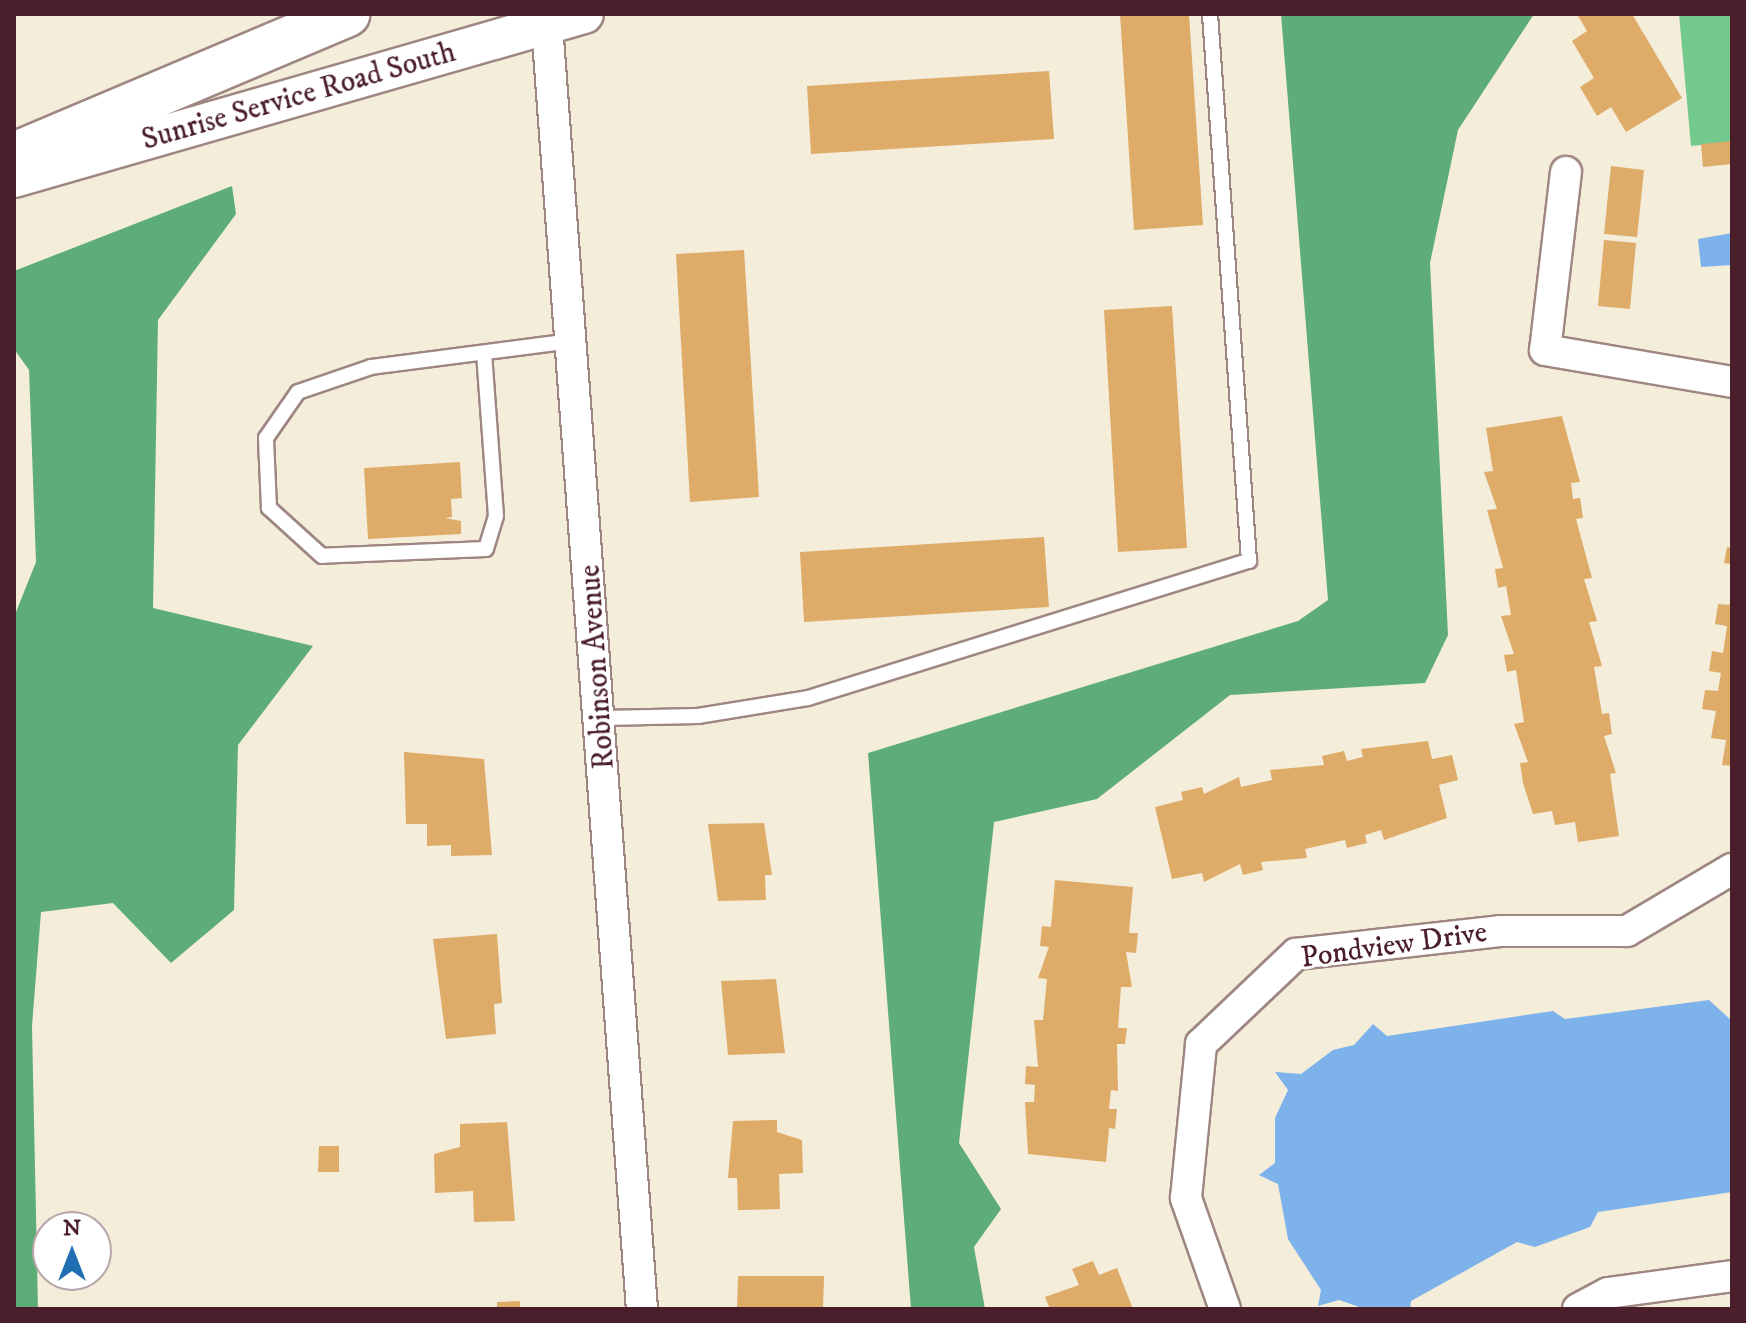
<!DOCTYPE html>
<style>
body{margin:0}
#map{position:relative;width:1746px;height:1323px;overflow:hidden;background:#f3edda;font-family:"IM FELL DW Pica",serif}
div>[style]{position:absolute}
.green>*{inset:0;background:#73c98e}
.forest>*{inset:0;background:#5ead79}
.water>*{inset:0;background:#7db2eb}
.building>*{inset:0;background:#dfab69}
.roads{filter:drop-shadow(2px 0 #9e8682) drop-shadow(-2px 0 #9e8682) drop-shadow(0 2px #9e8682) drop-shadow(0 -2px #9e8682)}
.service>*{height:14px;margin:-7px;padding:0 7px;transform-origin:7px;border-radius:7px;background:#fff}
.minor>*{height:30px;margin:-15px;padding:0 15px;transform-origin:15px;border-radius:15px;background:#fff}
.tertiary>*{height:38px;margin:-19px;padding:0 19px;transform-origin:19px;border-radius:19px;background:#fff}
.motorway>*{height:44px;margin:-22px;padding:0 22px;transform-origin:22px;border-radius:22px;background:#fff}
span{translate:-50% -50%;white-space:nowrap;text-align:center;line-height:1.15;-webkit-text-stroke:6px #fff;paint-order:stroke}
.street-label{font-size:30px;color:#4a1f2b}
.frame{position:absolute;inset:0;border:16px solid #4a1f2b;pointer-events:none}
.north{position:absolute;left:32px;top:1211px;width:80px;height:80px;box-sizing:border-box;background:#fff;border:2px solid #b7a5aa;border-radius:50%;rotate:0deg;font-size:22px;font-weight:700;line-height:32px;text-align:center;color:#4a1f2b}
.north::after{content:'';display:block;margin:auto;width:28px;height:36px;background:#1f6fb2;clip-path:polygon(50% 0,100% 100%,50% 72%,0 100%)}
</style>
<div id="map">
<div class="green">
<i style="clip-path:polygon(1679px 14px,1732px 14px,1732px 142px,1691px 146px)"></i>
</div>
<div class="forest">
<i style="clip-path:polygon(1281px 14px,1534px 14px,1458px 130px,1430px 263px,1448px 635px,1425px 683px,1230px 695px,1097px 799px,994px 822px,959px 1143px,1001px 1209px,974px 1247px,985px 1309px,911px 1309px,868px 753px,1298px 621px,1328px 600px)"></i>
<i style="clip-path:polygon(232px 186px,236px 214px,158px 320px,153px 608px,313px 646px,238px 745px,234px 910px,171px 963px,113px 903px,41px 912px,32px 1026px,38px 1309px,14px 1309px,14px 617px,36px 562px,29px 370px,14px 349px,14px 271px)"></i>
</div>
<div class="water">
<i style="clip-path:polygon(1732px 233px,1732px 265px,1701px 267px,1698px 239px)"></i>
<i style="clip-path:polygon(1709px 1000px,1732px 1021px,1732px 1192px,1598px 1212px,1590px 1227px,1535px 1247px,1517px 1242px,1411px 1301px,1410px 1309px,1365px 1309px,1339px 1300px,1318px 1306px,1321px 1290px,1288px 1239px,1278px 1184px,1259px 1175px,1275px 1163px,1275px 1118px,1288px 1090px,1275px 1072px,1301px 1074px,1333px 1050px,1354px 1045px,1373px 1024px,1387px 1036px,1553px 1011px,1565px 1019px)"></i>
</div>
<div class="building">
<i style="clip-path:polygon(1120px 14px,1189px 14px,1203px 225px,1134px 230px)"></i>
<i style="clip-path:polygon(1577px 14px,1632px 14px,1682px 98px,1626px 132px,1611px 107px,1597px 116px,1580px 87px,1594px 78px,1572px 41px,1587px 31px)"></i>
<i style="clip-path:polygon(1049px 71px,1054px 139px,811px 154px,807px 86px)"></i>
<i style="clip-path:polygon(1732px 141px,1732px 164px,1703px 167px,1701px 144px)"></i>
<i style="clip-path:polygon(1611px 166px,1644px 170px,1637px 237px,1604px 234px)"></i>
<i style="clip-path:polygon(1604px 240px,1636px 243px,1630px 309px,1598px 306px)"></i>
<i style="clip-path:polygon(744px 250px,759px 497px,690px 502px,676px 254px)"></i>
<i style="clip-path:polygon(1172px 306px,1187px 548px,1118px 552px,1104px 310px)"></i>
<i style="clip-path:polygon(1562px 416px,1580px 482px,1571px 483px,1573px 499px,1580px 498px,1583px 518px,1576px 519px,1592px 578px,1584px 579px,1597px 621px,1589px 622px,1602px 666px,1594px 667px,1602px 714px,1609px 713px,1612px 734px,1604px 736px,1616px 773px,1610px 774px,1619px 836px,1578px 842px,1575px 822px,1555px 825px,1552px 811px,1533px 814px,1523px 783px,1520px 763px,1528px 762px,1514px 724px,1524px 722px,1516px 670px,1507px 672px,1504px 655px,1514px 654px,1501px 616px,1511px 615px,1506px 586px,1498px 588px,1495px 569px,1503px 568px,1487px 510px,1497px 509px,1484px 472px,1493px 471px,1486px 428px)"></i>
<i style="clip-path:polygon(460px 462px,462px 498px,451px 499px,452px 517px,445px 518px,461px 521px,461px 534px,368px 539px,364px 468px)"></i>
<i style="clip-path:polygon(1044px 537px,1049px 607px,804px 622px,800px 552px)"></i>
<i style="clip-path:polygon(1727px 547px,1732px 548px,1732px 564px,1724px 563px)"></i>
<i style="clip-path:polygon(1732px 597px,1732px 766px,1722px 765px,1726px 740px,1711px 738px,1716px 711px,1702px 709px,1705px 690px,1718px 691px,1721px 673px,1709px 671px,1712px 651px,1723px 653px,1727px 626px,1715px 624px,1718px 604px,1729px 605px)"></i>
<i style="clip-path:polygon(1428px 741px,1432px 759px,1452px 755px,1458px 780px,1439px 785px,1447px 818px,1384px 840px,1381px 830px,1365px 835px,1367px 843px,1347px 848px,1345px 840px,1305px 849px,1307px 858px,1261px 862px,1263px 870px,1243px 875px,1240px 864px,1204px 882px,1202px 873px,1172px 879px,1155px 807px,1183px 800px,1181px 792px,1202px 787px,1204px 794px,1239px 777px,1241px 787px,1272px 780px,1270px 770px,1324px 765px,1322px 756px,1344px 751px,1347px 761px,1363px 757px,1361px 749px)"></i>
<i style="clip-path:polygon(404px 752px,484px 759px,492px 855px,451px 856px,451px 845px,427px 846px,427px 824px,406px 824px)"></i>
<i style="clip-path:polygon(764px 823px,772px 875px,765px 875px,766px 900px,718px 901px,708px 824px)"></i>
<i style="clip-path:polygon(1055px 880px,1133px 887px,1129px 933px,1138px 933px,1136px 953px,1126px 952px,1132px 987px,1121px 987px,1118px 1028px,1127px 1028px,1125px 1044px,1117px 1044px,1118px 1091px,1111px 1090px,1109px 1109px,1117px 1109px,1115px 1129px,1109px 1128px,1106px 1162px,1028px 1154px,1025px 1102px,1034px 1102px,1035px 1085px,1025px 1084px,1026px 1066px,1038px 1067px,1034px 1020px,1043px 1020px,1047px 979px,1038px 978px,1049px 947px,1040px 946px,1042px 926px,1051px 927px)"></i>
<i style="clip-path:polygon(497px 934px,502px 1003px,494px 1004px,496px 1034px,446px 1039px,433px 939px)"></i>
<i style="clip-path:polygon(776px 979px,785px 1053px,728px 1055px,721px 981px)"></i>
<i style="clip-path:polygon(777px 1120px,777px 1132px,802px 1140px,803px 1173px,779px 1174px,780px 1209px,738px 1210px,737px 1178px,728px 1178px,733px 1121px)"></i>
<i style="clip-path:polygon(507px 1122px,515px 1221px,474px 1222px,473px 1191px,435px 1193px,434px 1154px,460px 1147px,460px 1124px)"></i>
<i style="clip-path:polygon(319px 1146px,339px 1146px,339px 1172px,318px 1172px)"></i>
<i style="clip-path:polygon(1093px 1261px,1099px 1275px,1117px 1268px,1133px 1309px,1050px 1309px,1045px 1297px,1079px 1285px,1072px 1269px)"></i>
<i style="clip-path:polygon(738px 1276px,824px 1276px,823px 1309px,737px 1309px)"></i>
<i style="clip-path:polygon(520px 1301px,520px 1309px,497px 1309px,497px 1302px)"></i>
</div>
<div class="roads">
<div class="service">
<i style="left:484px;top:353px;width:163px;rotate:85.8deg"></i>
<i style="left:496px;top:516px;width:34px;rotate:107deg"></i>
<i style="left:486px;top:549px;width:164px;rotate:177.6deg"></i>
<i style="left:322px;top:556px;width:72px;rotate:-137.8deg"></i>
<i style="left:269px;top:508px;width:70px;rotate:-92.5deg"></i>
<i style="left:266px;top:438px;width:56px;rotate:-55.2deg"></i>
<i style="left:298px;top:392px;width:77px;rotate:-18.9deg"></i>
<i style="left:371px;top:367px;width:203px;rotate:-7.4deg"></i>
<i style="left:603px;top:718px;width:95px;rotate:-1.2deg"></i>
<i style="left:698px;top:716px;width:111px;rotate:-9.3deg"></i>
<i style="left:808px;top:698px;width:462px;rotate:-17.3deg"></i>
<i style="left:1249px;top:561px;width:548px;rotate:-94.08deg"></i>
</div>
<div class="minor">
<i style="left:547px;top:25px;width:1288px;rotate:85.77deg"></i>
<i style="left:1566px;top:172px;width:179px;rotate:96.7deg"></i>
<i style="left:1545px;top:350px;width:190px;rotate:9.7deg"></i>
<i style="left:1225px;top:1309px;width:118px;rotate:-109.4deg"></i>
<i style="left:1186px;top:1198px;width:155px;rotate:-84.4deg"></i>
<i style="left:1201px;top:1044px;width:131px;rotate:-43.5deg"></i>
<i style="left:1296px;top:954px;width:205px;rotate:-6.4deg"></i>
<i style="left:1500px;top:931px;width:127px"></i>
<i style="left:1627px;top:931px;width:122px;rotate:-30.6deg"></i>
<i style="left:1578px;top:1309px;width:34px;rotate:-28deg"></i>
<i style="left:1608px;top:1293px;width:125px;rotate:-7.8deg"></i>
</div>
<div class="tertiary">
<i style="left:14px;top:178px;width:593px;rotate:-16.05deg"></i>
</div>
<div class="motorway">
<i style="left:14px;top:155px;width:362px;rotate:-22.9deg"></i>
</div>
</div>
<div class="street-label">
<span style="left:299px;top:97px;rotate:-16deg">Sunrise Service Road South</span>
<span style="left:598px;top:667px;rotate:-94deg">Robinson Avenue</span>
<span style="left:1394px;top:946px;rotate:-8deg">Pondview Drive</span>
</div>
<div class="frame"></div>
<div class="north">N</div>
</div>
